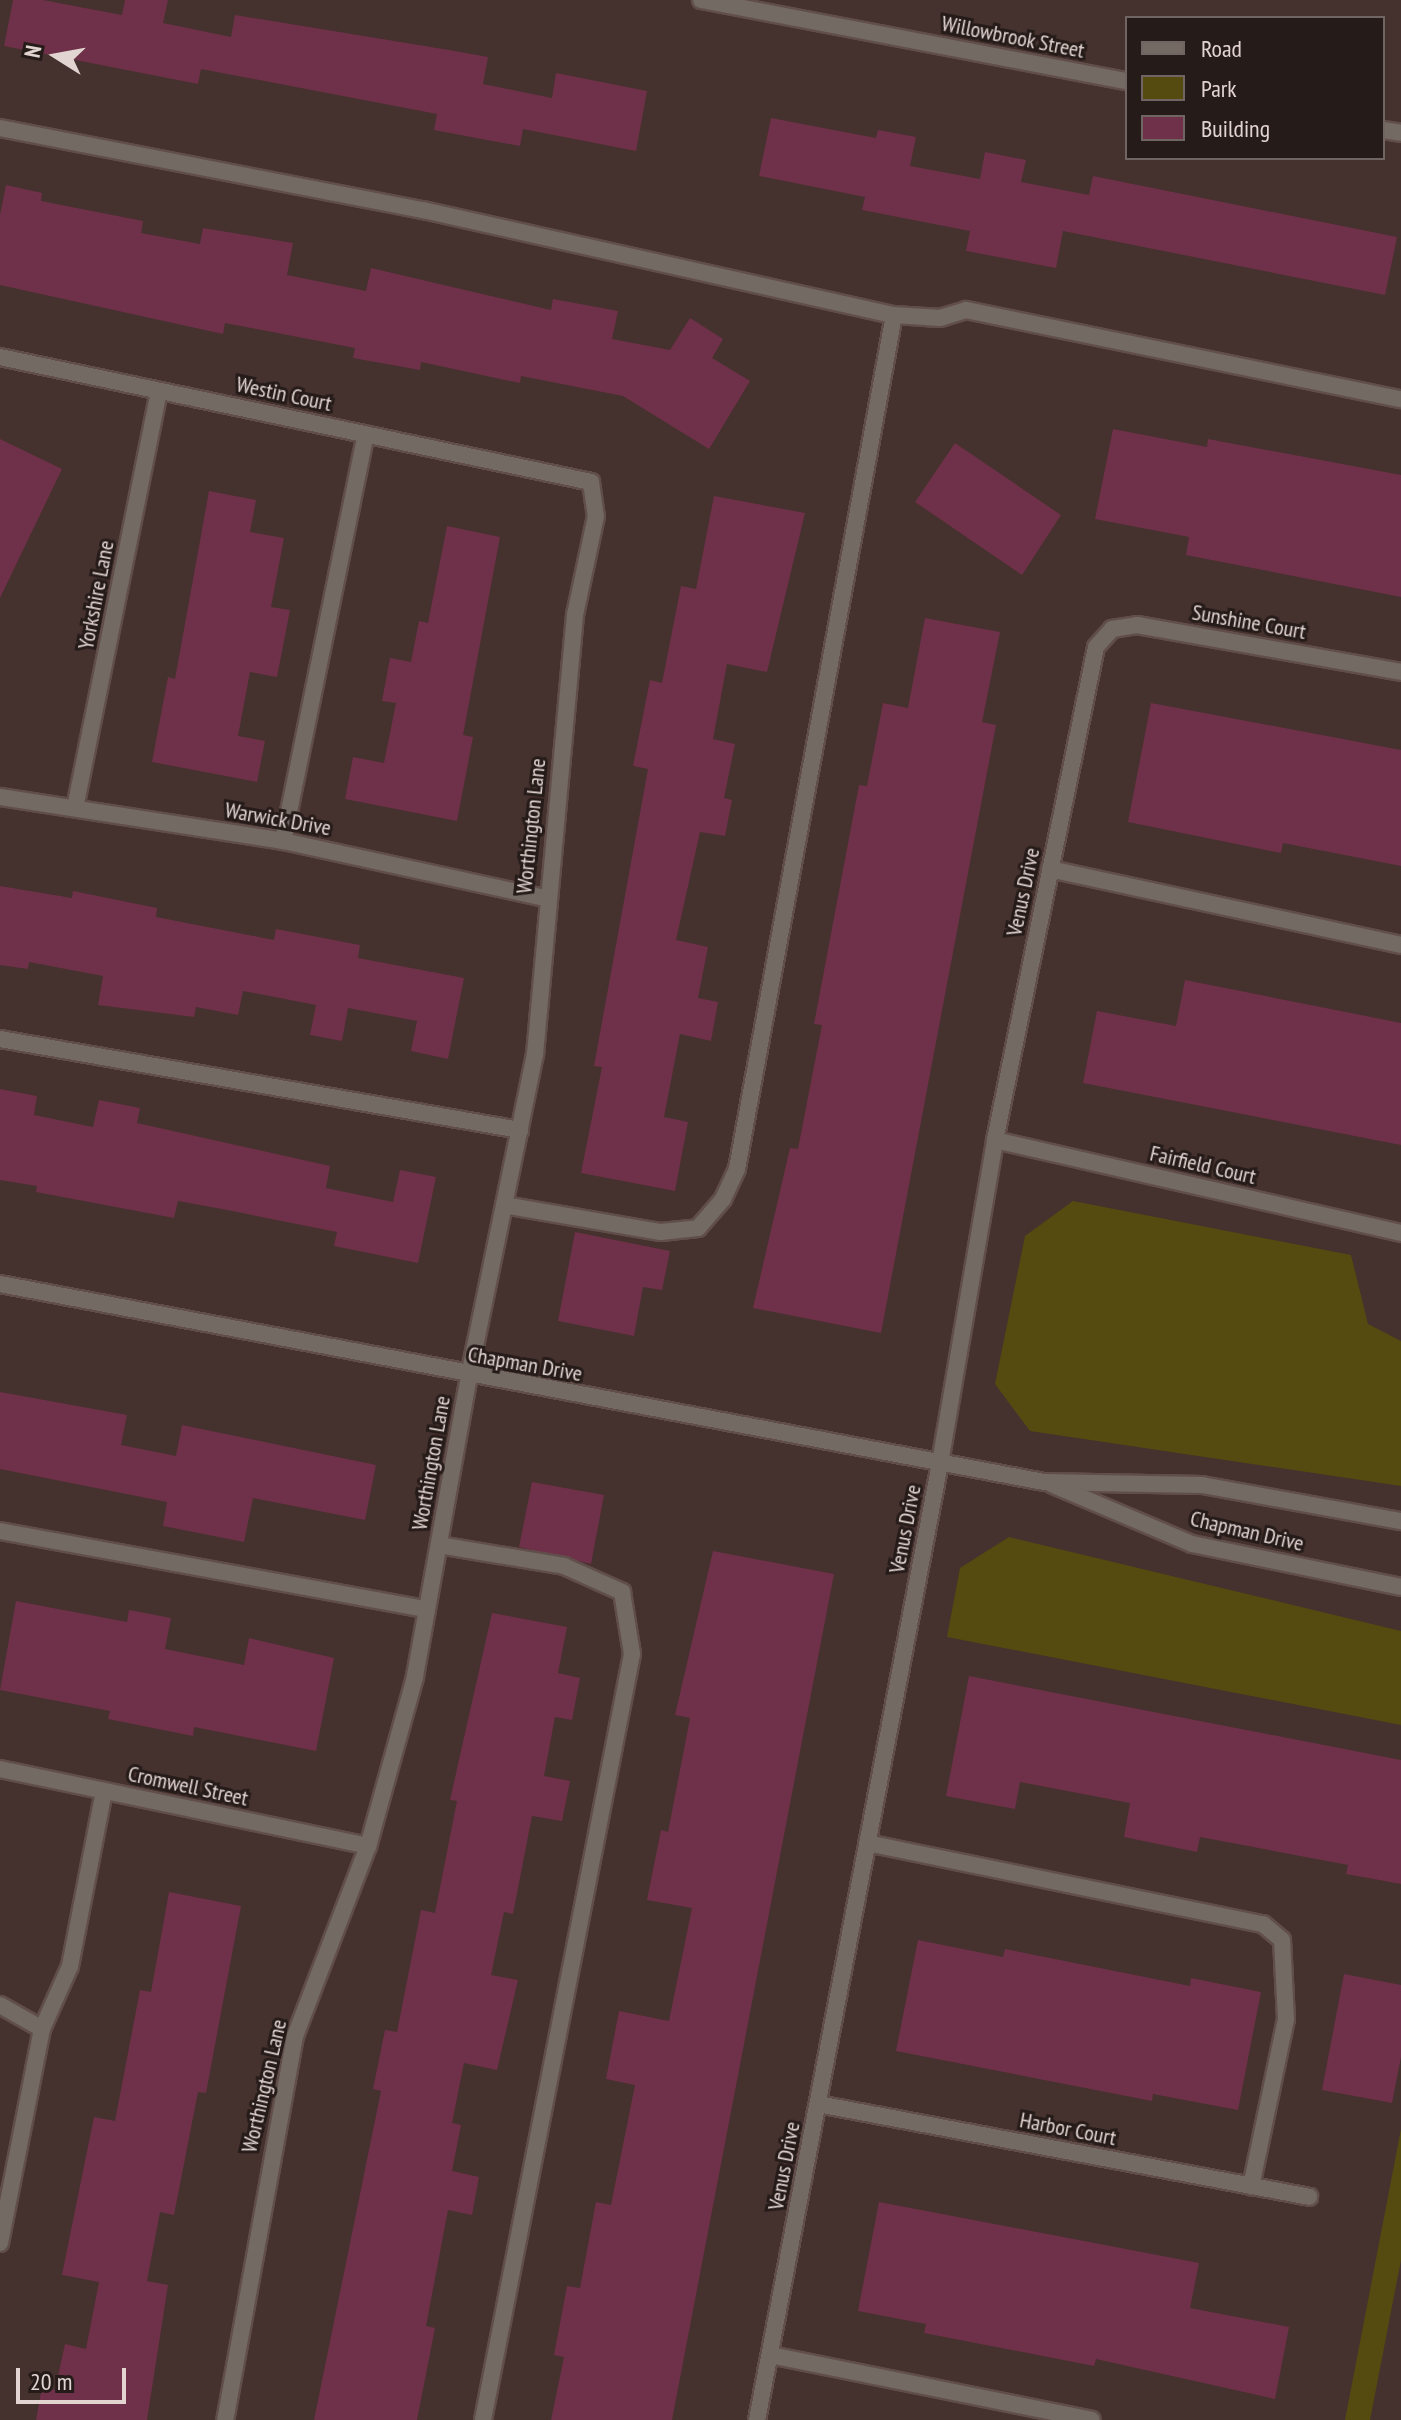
<!DOCTYPE html>
<style>
body{margin:0}
#map{position:relative;width:1401px;height:2420px;overflow:hidden;background:#45312d;font-family:"PT Sans Narrow",sans-serif}
div>[style]{position:absolute}
.green>*{inset:0;background:#554b10}
.building>*{inset:0;background:#6f3149}
.roads{filter:drop-shadow(2px 0 #614e4b) drop-shadow(-2px 0 #614e4b) drop-shadow(0 2px #614e4b) drop-shadow(0 -2px #614e4b)}
.service>*{height:16px;margin:-8px;padding:0 8px;transform-origin:8px;border-radius:8px;background:#726a63}
.minor>*{height:16px;margin:-8px;padding:0 8px;transform-origin:8px;border-radius:8px;background:#726a63}
.tertiary>*{height:16px;margin:-8px;padding:0 8px;transform-origin:8px;border-radius:8px;background:#726a63}
span{translate:-50% -50%;white-space:nowrap;text-align:center;line-height:1.15;-webkit-text-stroke:6px #251b19;paint-order:stroke}
.street-label{font-size:22px;color:#e2d4d1}
.legend{position:absolute;left:1125px;top:16px;width:260px;height:144px;box-sizing:border-box;background:#251b19;border:2px solid #716563;margin:0;padding:10px 14px;list-style:none;font-size:24px;color:#e2d4d1}
.legend li{display:flex;align-items:center;gap:16px;height:40px}
.legend b{width:40px;border:2px solid #716563}
.north{position:absolute;left:16px;top:16px;width:80px;height:80px;-webkit-text-stroke:6px #251b19;paint-order:stroke;rotate:281deg;font-size:22px;font-weight:700;line-height:32px;text-align:center;color:#e2d4d1}
.north::after{content:'';display:block;margin:auto;width:28px;height:36px;background:#e2d4d1;clip-path:polygon(50% 0,100% 100%,50% 72%,0 100%)}
.scale{position:absolute;left:16px;top:2368px;width:110px;height:36px;box-sizing:border-box;border:4px solid #e2d4d1;border-top:0;padding-left:10px;font-size:24px;line-height:28px;white-space:nowrap;color:#e2d4d1;-webkit-text-stroke:6px #251b19;paint-order:stroke}
</style>
<div id="map">
<div class="green">
<i style="clip-path:polygon(1073px 1201px,1351px 1255px,1368px 1324px,1401px 1341px,1401px 1486px,1030px 1431px,995px 1384px,1025px 1236px)"></i>
<i style="clip-path:polygon(1009px 1537px,1401px 1631px,1401px 1725px,947px 1637px,960px 1568px)"></i>
<i style="clip-path:polygon(1401px 2129px,1401px 2260px,1370px 2420px,1345px 2420px)"></i>
</div>
<div class="building">
<i style="clip-path:polygon(13px 0,43px 0,122px 15px,125px 0,168px 0,163px 23px,231px 37px,235px 15px,449px 50px,488px 57px,483px 84px,552px 98px,556px 73px,647px 91px,636px 151px,523px 129px,520px 146px,434px 130px,437px 114px,201px 69px,198px 84px,4px 46px)"></i>
<i style="clip-path:polygon(771px 118px,876px 138px,878px 130px,916px 137px,910px 166px,980px 179px,985px 152px,1026px 160px,1021px 182px,1089px 195px,1093px 176px,1397px 237px,1385px 295px,1063px 231px,1056px 268px,966px 251px,970px 231px,862px 210px,865px 197px,759px 176px)"></i>
<i style="clip-path:polygon(6px 185px,42px 193px,41px 201px,143px 221px,141px 233px,200px 244px,203px 228px,293px 243px,287px 275px,366px 291px,371px 268px,551px 310px,553px 299px,618px 311px,612px 339px,670px 350px,690px 318px,723px 339px,712px 358px,750px 381px,709px 449px,623px 396px,521px 376px,520px 383px,421px 362px,420px 370px,353px 358px,355px 348px,225px 323px,223px 334px,0 285px,0 215px)"></i>
<i style="clip-path:polygon(1113px 429px,1207px 447px,1208px 439px,1401px 475px,1401px 597px,1186px 555px,1189px 537px,1095px 519px)"></i>
<i style="clip-path:polygon(0 439px,62px 469px,0 598px)"></i>
<i style="clip-path:polygon(955px 443px,1061px 515px,1022px 575px,915px 502px)"></i>
<i style="clip-path:polygon(209px 491px,256px 500px,250px 532px,284px 538px,271px 607px,290px 610px,277px 677px,250px 672px,238px 736px,265px 741px,257px 782px,152px 762px,168px 677px,175px 679px)"></i>
<i style="clip-path:polygon(714px 496px,805px 513px,767px 672px,727px 664px,713px 739px,735px 744px,724px 798px,732px 800px,725px 836px,700px 832px,676px 940px,708px 947px,698px 998px,718px 1002px,711px 1041px,680px 1034px,664px 1117px,688px 1122px,675px 1191px,581px 1173px,602px 1067px,594px 1066px,648px 769px,633px 766px,650px 680px,662px 683px,681px 586px,696px 589px)"></i>
<i style="clip-path:polygon(447px 526px,500px 537px,463px 735px,473px 737px,457px 821px,345px 799px,353px 757px,384px 763px,396px 703px,382px 701px,390px 658px,411px 662px,419px 621px,428px 623px)"></i>
<i style="clip-path:polygon(925px 618px,1000px 632px,982px 722px,996px 725px,881px 1333px,753px 1308px,790px 1148px,798px 1149px,822px 1025px,814px 1024px,859px 785px,867px 786px,883px 703px,908px 708px)"></i>
<i style="clip-path:polygon(1151px 703px,1401px 750px,1401px 866px,1283px 843px,1281px 853px,1128px 822px)"></i>
<i style="clip-path:polygon(0 886px,72px 898px,73px 891px,157px 908px,156px 917px,274px 940px,276px 929px,360px 945px,358px 958px,464px 978px,448px 1059px,411px 1051px,417px 1021px,348px 1008px,342px 1041px,310px 1035px,316px 1005px,243px 991px,238px 1015px,196px 1007px,194px 1017px,98px 1005px,103px 976px,29px 962px,28px 969px,0 965px)"></i>
<i style="clip-path:polygon(1185px 980px,1401px 1023px,1401px 1145px,1083px 1083px,1097px 1011px,1176px 1026px)"></i>
<i style="clip-path:polygon(0 1089px,37px 1096px,34px 1115px,93px 1127px,99px 1100px,140px 1108px,137px 1123px,330px 1166px,326px 1188px,393px 1202px,400px 1170px,436px 1177px,418px 1263px,334px 1246px,337px 1232px,222px 1209px,178px 1201px,174px 1218px,36px 1192px,37px 1186px,0 1180px)"></i>
<i style="clip-path:polygon(575px 1232px,670px 1251px,662px 1290px,643px 1287px,634px 1336px,558px 1321px)"></i>
<i style="clip-path:polygon(0 1392px,127px 1415px,121px 1445px,176px 1456px,182px 1425px,376px 1465px,365px 1520px,253px 1498px,244px 1542px,163px 1526px,167px 1502px,0 1469px)"></i>
<i style="clip-path:polygon(532px 1482px,604px 1495px,591px 1564px,519px 1547px)"></i>
<i style="clip-path:polygon(713px 1551px,834px 1574px,672px 2420px,551px 2420px,564px 2357px,554px 2355px,567px 2286px,580px 2288px,596px 2202px,611px 2205px,635px 2085px,606px 2079px,619px 2011px,669px 2021px,692px 1908px,647px 1900px,661px 1830px,668px 1832px,690px 1718px,675px 1715px)"></i>
<i style="clip-path:polygon(16px 1601px,127px 1622px,129px 1610px,171px 1618px,165px 1649px,244px 1665px,249px 1638px,334px 1658px,316px 1751px,194px 1727px,193px 1736px,108px 1719px,110px 1711px,0 1690px)"></i>
<i style="clip-path:polygon(492px 1613px,567px 1627px,558px 1673px,580px 1678px,572px 1720px,555px 1717px,544px 1776px,570px 1781px,562px 1821px,532px 1816px,513px 1914px,504px 1912px,491px 1975px,518px 1980px,497px 2070px,464px 2063px,452px 2123px,461px 2125px,452px 2171px,479px 2177px,472px 2215px,448px 2210px,426px 2326px,435px 2328px,417px 2420px,314px 2420px,381px 2091px,373px 2089px,385px 2030px,397px 2032px,421px 1910px,435px 1913px,457px 1801px,450px 1800px)"></i>
<i style="clip-path:polygon(969px 1676px,1401px 1760px,1401px 1884px,1346px 1874px,1348px 1865px,1200px 1837px,1197px 1852px,1124px 1837px,1130px 1803px,1020px 1782px,1015px 1809px,946px 1796px)"></i>
<i style="clip-path:polygon(169px 1892px,241px 1906px,206px 2093px,198px 2092px,174px 2215px,160px 2212px,147px 2281px,168px 2285px,147px 2420px,36px 2420px,42px 2387px,55px 2390px,65px 2344px,86px 2349px,99px 2282px,62px 2275px,69px 2240px,94px 2117px,115px 2121px,140px 1990px,151px 1992px)"></i>
<i style="clip-path:polygon(918px 1940px,1003px 1957px,1005px 1949px,1190px 1986px,1191px 1978px,1261px 1992px,1238px 2110px,1153px 2094px,1152px 2101px,896px 2051px)"></i>
<i style="clip-path:polygon(1344px 1974px,1401px 1985px,1401px 2057px,1392px 2103px,1322px 2090px)"></i>
<i style="clip-path:polygon(879px 2202px,1199px 2263px,1190px 2308px,1289px 2327px,1275px 2399px,1096px 2359px,1094px 2366px,924px 2333px,926px 2324px,858px 2311px)"></i>
</div>
<div class="roads">
<div class="service">
<i style="left:0;top:128px;width:431px;rotate:11deg"></i>
<i style="left:423px;top:210px;width:483px;rotate:12.6deg"></i>
<i style="left:894px;top:315px;width:46px;rotate:3.7deg"></i>
<i style="left:940px;top:318px;width:27px;rotate:-17deg"></i>
<i style="left:966px;top:310px;width:444px;rotate:11.6deg"></i>
<i style="left:283px;top:841px;width:415px;rotate:-78.5deg"></i>
<i style="left:1050px;top:869px;width:359px;rotate:12.2deg"></i>
<i style="left:0;top:1039px;width:528px;rotate:9.93deg"></i>
<i style="left:504px;top:1205px;width:159px;rotate:9.8deg"></i>
<i style="left:661px;top:1232px;width:37px;rotate:-6deg"></i>
<i style="left:698px;top:1228px;width:38px;rotate:-49deg"></i>
<i style="left:723px;top:1199px;width:33px;rotate:-65deg"></i>
<i style="left:737px;top:1169px;width:868px;rotate:-79.58deg"></i>
<i style="left:0;top:1531px;width:434px;rotate:10.4deg"></i>
<i style="left:439px;top:1545px;width:127px;rotate:9.5deg"></i>
<i style="left:564px;top:1566px;width:64px;rotate:24.1deg"></i>
<i style="left:622px;top:1592px;width:63px;rotate:80.8deg"></i>
<i style="left:632px;top:1654px;width:780px;rotate:101.01deg"></i>
<i style="left:867px;top:1843px;width:404px;rotate:11.6deg"></i>
<i style="left:1263px;top:1924px;width:25px;rotate:40deg"></i>
<i style="left:1282px;top:1940px;width:79px;rotate:87.1deg"></i>
<i style="left:1286px;top:2019px;width:171px;rotate:101.8deg"></i>
<i style="left:0;top:2005px;width:48px;rotate:29.7deg"></i>
<i style="left:0;top:2243px;width:218px;rotate:-78.9deg"></i>
<i style="left:42px;top:2029px;width:69px;rotate:-66deg"></i>
<i style="left:70px;top:1966px;width:178px;rotate:-79deg"></i>
<i style="left:770px;top:2355px;width:328px;rotate:11.4deg"></i>
</div>
<div class="minor">
<i style="left:701px;top:0;width:434px;rotate:10.8deg"></i>
<i style="left:1383px;top:130px;width:18px;rotate:9deg"></i>
<i style="left:0;top:357px;width:604px;rotate:11.94deg"></i>
<i style="left:591px;top:482px;width:34px;rotate:82deg"></i>
<i style="left:596px;top:516px;width:101px;rotate:102deg"></i>
<i style="left:575px;top:615px;width:441px;rotate:95.2deg"></i>
<i style="left:535px;top:1054px;width:329px;rotate:101.6deg"></i>
<i style="left:469px;top:1376px;width:306px;rotate:100.2deg"></i>
<i style="left:415px;top:1677px;width:175px;rotate:105.5deg"></i>
<i style="left:368px;top:1846px;width:204px;rotate:111deg"></i>
<i style="left:295px;top:2036px;width:390px;rotate:100.3deg"></i>
<i style="left:0;top:797px;width:286px;rotate:8.8deg"></i>
<i style="left:283px;top:841px;width:268px;rotate:12.3deg"></i>
<i style="left:75px;top:808px;width:425px;rotate:-78.6deg"></i>
<i style="left:995px;top:1140px;width:417px;rotate:12.9deg"></i>
<i style="left:0;top:1769px;width:376px;rotate:11.8deg"></i>
<i style="left:818px;top:2104px;width:500px;rotate:10.7deg"></i>
<i style="left:757px;top:2420px;width:974px;rotate:-79.17deg"></i>
<i style="left:940px;top:1463px;width:328px;rotate:-80.3deg"></i>
<i style="left:995px;top:1140px;width:503px;rotate:-78.42deg"></i>
<i style="left:1096px;top:647px;width:24px;rotate:-48deg"></i>
<i style="left:1112px;top:629px;width:25px;rotate:-9deg"></i>
<i style="left:1137px;top:625px;width:268px;rotate:10.1deg"></i>
</div>
<div class="tertiary">
<i style="left:0;top:1284px;width:1063px;rotate:10.74deg"></i>
<i style="left:1044px;top:1482px;width:158px;rotate:1.1deg"></i>
<i style="left:1202px;top:1485px;width:202px;rotate:10.3deg"></i>
<i style="left:1053px;top:1485px;width:151px;rotate:23deg"></i>
<i style="left:1192px;top:1544px;width:213px;rotate:11.6deg"></i>
</div>
</div>
<div class="street-label">
<span style="left:1013px;top:37px;rotate:11deg">Willowbrook Street</span>
<span style="left:284px;top:394px;rotate:12deg">Westin Court</span>
<span style="left:96px;top:595px;rotate:-79deg">Yorkshire Lane</span>
<span style="left:1249px;top:622px;rotate:10deg">Sunshine Court</span>
<span style="left:278px;top:819px;rotate:10deg">Warwick Drive</span>
<span style="left:531px;top:826px;rotate:-84deg">Worthington Lane</span>
<span style="left:1023px;top:892px;rotate:-78deg">Venus Drive</span>
<span style="left:1203px;top:1165px;rotate:13deg">Fairfield Court</span>
<span style="left:525px;top:1364px;rotate:10deg">Chapman Drive</span>
<span style="left:431px;top:1463px;rotate:-80deg">Worthington Lane</span>
<span style="left:905px;top:1529px;rotate:-79deg">Venus Drive</span>
<span style="left:1247px;top:1531px;rotate:13deg">Chapman Drive</span>
<span style="left:188px;top:1786px;rotate:12deg">Cromwell Street</span>
<span style="left:264px;top:2086px;rotate:-77deg">Worthington Lane</span>
<span style="left:1068px;top:2129px;rotate:11deg">Harbor Court</span>
<span style="left:784px;top:2166px;rotate:-79deg">Venus Drive</span>
</div>
<ul class="legend">
<li><b style="height:10px;background:#726a63"></b>Road</li>
<li><b style="height:22px;background:#554b10"></b>Park</li>
<li><b style="height:22px;background:#6f3149"></b>Building</li>
</ul>
<div class="north">N</div>
<div class="scale">20 m</div>
</div>
